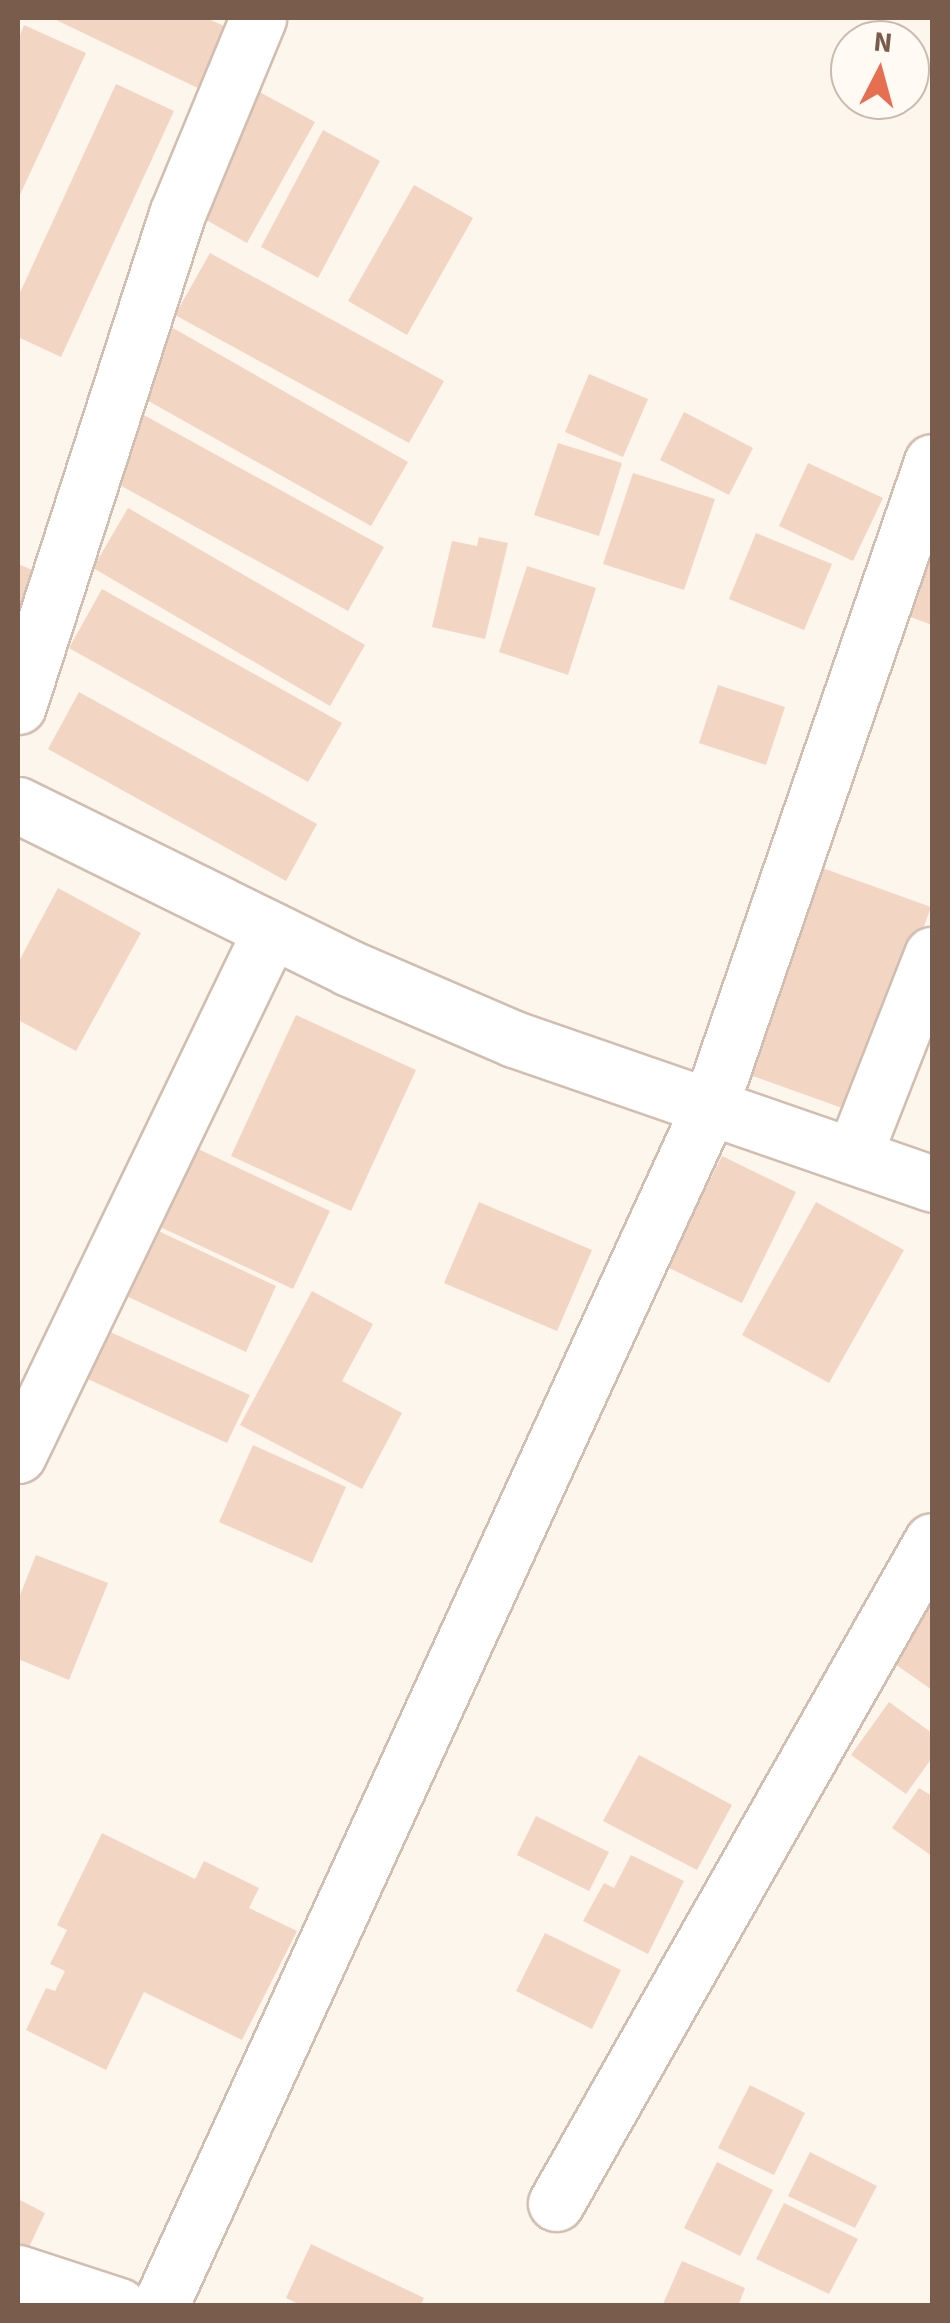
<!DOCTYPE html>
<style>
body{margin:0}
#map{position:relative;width:950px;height:2323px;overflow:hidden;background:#fdf6ec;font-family:"Source Sans 3",sans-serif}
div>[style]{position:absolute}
.building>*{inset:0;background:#f3d5c3}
.roads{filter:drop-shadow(2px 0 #d1beb0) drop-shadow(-2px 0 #d1beb0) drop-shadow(0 2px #d1beb0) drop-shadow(0 -2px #d1beb0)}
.minor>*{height:55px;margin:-27.5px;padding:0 27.5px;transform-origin:27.5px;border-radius:27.5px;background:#fff}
.tertiary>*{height:55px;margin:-27.5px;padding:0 27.5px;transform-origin:27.5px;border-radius:27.5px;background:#fff}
span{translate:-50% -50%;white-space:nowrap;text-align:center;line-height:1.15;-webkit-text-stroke:10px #fffaf3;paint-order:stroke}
.frame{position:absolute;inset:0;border:20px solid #7a5c4d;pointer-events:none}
.north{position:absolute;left:830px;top:20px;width:100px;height:100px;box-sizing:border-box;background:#fffaf3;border:2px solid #cabbb1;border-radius:50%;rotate:6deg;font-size:28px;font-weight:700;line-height:40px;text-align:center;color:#7a5c4d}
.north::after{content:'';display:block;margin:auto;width:35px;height:45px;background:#e76f51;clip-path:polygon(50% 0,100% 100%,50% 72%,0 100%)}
</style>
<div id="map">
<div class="building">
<i style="clip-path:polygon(52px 18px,206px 18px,233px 30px,204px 91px)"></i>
<i style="clip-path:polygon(24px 25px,86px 53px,18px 199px,18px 40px)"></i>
<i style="clip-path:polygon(116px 84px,174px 111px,61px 357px,18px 337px,18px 297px)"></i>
<i style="clip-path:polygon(252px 88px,315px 122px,247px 243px,185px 208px)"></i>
<i style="clip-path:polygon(323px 130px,380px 161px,318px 278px,261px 247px)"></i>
<i style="clip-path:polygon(414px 185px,473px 218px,407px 335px,348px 301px)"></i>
<i style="clip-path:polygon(210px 253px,444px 381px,409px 443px,175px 315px)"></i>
<i style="clip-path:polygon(173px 328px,408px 462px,371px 526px,136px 394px)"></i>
<i style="clip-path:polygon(589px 374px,648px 399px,623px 457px,565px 432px)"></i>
<i style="clip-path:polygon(684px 412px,753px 448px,729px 495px,660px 460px)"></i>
<i style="clip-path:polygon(142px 414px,384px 547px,348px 611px,107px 478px)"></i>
<i style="clip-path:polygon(558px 443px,622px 463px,599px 536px,534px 515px)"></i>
<i style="clip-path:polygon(808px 463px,883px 498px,853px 561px,779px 526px)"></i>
<i style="clip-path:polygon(633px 473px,715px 499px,684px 590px,603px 564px)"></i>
<i style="clip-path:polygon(128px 508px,365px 645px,330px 706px,93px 568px)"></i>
<i style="clip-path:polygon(756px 533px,832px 564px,804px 630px,729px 599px)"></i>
<i style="clip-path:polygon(479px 537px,508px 543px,485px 639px,432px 627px,452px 541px,477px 546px)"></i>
<i style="clip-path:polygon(917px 548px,932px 553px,932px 625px,894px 611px)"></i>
<i style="clip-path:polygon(18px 564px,44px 575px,18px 639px)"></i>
<i style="clip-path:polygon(527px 566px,596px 588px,568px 675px,499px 652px)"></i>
<i style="clip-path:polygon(102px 589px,342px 723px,308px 782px,69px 648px)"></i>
<i style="clip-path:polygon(718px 685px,785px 707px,766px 765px,699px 743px)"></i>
<i style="clip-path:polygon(79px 692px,317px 824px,286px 881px,48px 749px)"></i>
<i style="clip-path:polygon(803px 861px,931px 907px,856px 1113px,728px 1067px)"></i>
<i style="clip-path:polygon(58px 888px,141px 933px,76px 1051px,18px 1020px,18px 963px)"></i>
<i style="clip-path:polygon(296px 1015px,416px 1070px,351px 1211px,231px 1156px)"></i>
<i style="clip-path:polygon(194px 1147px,330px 1211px,293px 1289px,156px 1225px)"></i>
<i style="clip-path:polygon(722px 1156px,796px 1192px,742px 1303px,667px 1267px)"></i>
<i style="clip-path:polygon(479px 1202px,592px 1250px,557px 1331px,444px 1283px)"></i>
<i style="clip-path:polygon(816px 1202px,904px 1250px,829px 1383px,742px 1335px)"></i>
<i style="clip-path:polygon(152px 1228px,276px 1286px,246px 1352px,120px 1293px)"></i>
<i style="clip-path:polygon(312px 1291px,373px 1324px,342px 1381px,402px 1413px,362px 1489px,240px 1425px)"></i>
<i style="clip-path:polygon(88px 1322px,250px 1395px,227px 1443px,66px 1369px)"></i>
<i style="clip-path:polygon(253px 1445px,346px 1487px,312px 1563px,219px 1522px)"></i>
<i style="clip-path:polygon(36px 1555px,108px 1583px,69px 1680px,18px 1659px,18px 1600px)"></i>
<i style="clip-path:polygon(932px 1588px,932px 1690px,885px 1657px)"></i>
<i style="clip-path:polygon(889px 1702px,932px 1733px,932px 1758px,906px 1794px,851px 1755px)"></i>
<i style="clip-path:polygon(639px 1755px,732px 1805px,697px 1870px,603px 1821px)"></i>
<i style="clip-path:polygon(919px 1788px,932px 1796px,932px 1856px,892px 1828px)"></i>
<i style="clip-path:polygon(536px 1816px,609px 1852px,589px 1891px,517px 1855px)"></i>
<i style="clip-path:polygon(102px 1833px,195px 1879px,204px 1861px,259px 1888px,249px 1908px,297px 1931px,242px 2040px,144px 1992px,106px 2070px,26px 2030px,46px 1988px,55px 1991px,65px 1971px,50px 1964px,67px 1930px,57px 1925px)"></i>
<i style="clip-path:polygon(631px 1855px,684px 1881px,648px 1954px,583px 1921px,604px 1883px,614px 1888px)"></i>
<i style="clip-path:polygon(545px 1933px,621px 1970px,592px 2029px,516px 1991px)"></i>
<i style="clip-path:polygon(750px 2085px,805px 2113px,774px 2175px,718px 2148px)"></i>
<i style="clip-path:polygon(810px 2152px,877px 2186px,855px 2228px,788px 2196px)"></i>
<i style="clip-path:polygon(717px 2162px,773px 2190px,740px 2256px,684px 2228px)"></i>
<i style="clip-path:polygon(18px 2199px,45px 2213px,25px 2256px,18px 2252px)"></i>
<i style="clip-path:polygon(784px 2203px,858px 2239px,829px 2294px,756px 2259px)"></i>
<i style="clip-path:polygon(311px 2244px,424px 2298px,420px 2306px,302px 2306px,286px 2298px)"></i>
<i style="clip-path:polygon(682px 2261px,745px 2288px,738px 2306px,663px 2304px)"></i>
</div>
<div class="roads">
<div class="minor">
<i style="left:18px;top:706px;width:517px;rotate:-72.09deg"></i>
<i style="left:177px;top:214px;width:212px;rotate:-67.5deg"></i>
<i style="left:854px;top:1154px;width:214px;rotate:-68.6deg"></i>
<i style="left:18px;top:1455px;width:583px;rotate:-64.27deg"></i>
<i style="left:556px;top:2203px;width:761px;rotate:-60.4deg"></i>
<i style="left:18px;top:2273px;width:106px;rotate:18.1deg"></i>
<i style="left:160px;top:2306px;width:1320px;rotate:-65.38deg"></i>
<i style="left:710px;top:1106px;width:681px;rotate:-70.98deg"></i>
</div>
<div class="tertiary">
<i style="left:18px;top:805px;width:369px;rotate:26.2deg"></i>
<i style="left:349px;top:968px;width:180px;rotate:23.3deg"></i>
<i style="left:514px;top:1039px;width:442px;rotate:19.1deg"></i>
</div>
</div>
<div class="frame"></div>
<div class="north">N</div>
</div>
